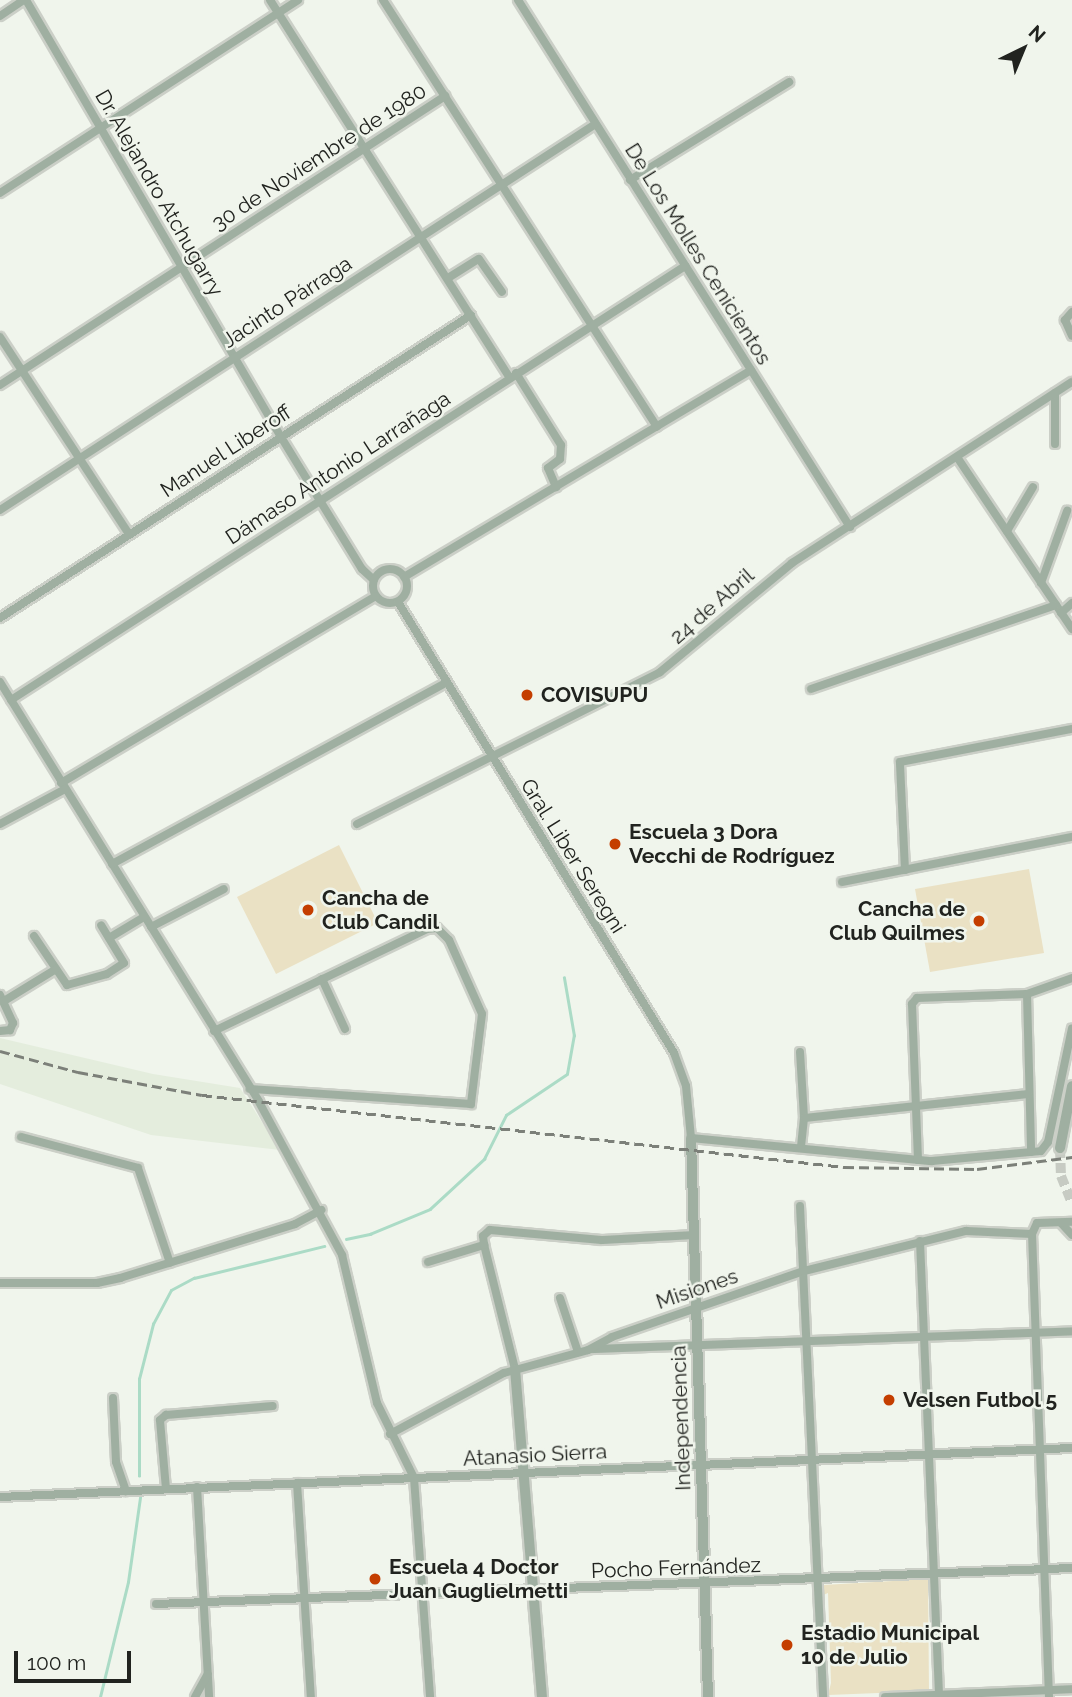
<!DOCTYPE html>
<meta charset="utf-8">
<style>
body{margin:0}
#map{position:relative;width:1072px;height:1697px;overflow:hidden;background:#f0f5ec;font-family:Raleway,sans-serif}
div>[style]{position:absolute}
.built>*{inset:0;background:#e4eddd}
.green>*{inset:0;background:#eae1c4}
.stream>*{height:2.5px;margin:-1.25px;padding:0 1.25px;transform-origin:1.25px;border-radius:1.25px;background:#abdbc6}
.tertiary-tunnel>*{height:10px;margin-top:-5px;transform-origin:0;background:repeating-linear-gradient(90deg,#c7cbc3 0 10px,transparent 0 15px)}
.roads{filter:drop-shadow(2px 0 #cbcfc7) drop-shadow(-2px 0 #cbcfc7) drop-shadow(0 2px #cbcfc7) drop-shadow(0 -2px #cbcfc7)}
.minor>*{height:8px;margin:-4px;padding:0 4px;transform-origin:4px;border-radius:4px;background:#9fafa1}
.minor>.ring{margin:-4px;padding:0;box-sizing:content-box;background:none;border:8px solid #9fafa1;border-radius:50%}
.tertiary>*{height:10px;margin:-5px;padding:0 5px;transform-origin:5px;border-radius:5px;background:#9fafa1}
.rail>*{height:2.5px;margin-top:-1.25px;transform-origin:0;background:repeating-linear-gradient(90deg,#7c8079 0 10px,transparent 0 15px)}
.dots>*{width:19px;height:19px;translate:-50% -50%;box-sizing:border-box;border:4px solid #f0f5ec;border-radius:50%}
span{translate:-50% -50%;white-space:nowrap;text-align:center;line-height:1.15;-webkit-text-stroke:5px #f0f5ec;paint-order:stroke}
.street-label{font-size:21px;color:#21231f}
.poi-label{font-size:21px;color:#21231f;font-weight:700}
.left{translate:0 -50%;text-align:left}
.right{translate:-100% -50%;text-align:right}
.north{position:absolute;left:988px;top:14px;width:70px;height:70px;-webkit-text-stroke:5px #f0f5ec;paint-order:stroke;rotate:43deg;font-size:19px;font-weight:700;line-height:28px;text-align:center;color:#21231f}
.north::after{content:'';display:block;margin:auto;width:24px;height:32px;background:#21231f;clip-path:polygon(50% 0,100% 100%,50% 72%,0 100%)}
.scale{position:absolute;left:14px;top:1651px;width:117px;height:32px;box-sizing:border-box;border:4px solid #21231f;border-top:0;padding-left:9px;font-size:21px;line-height:24px;white-space:nowrap;color:#21231f;-webkit-text-stroke:5px #f0f5ec;paint-order:stroke}
</style>
<div id="map">
<div class="built">
<i style="clip-path:polygon(0 1038px,153px 1074px,240px 1088px,280px 1150px,151px 1135px,0 1084px)"></i>
</div>
<div class="green">
<i style="clip-path:polygon(339px 845px,378px 923px,276px 974px,237px 897px)"></i>
<i style="clip-path:polygon(1029px 869px,1044px 953px,930px 972px,915px 889px)"></i>
<i style="clip-path:polygon(928px 1579px,929px 1691px,828px 1695px,831px 1683px,828px 1593px,823px 1595px,823px 1585px)"></i>
</div>
<div class="stream">
<i style="left:346px;top:1239px;width:25px;rotate:-12deg"></i>
<i style="left:370px;top:1234px;width:65px;rotate:-22.6deg"></i>
<i style="left:430px;top:1209px;width:74px;rotate:-42.8deg"></i>
<i style="left:484px;top:1159px;width:49px;rotate:-63.4deg"></i>
<i style="left:506px;top:1115px;width:73px;rotate:-33.9deg"></i>
<i style="left:567px;top:1074px;width:39px;rotate:-80deg"></i>
<i style="left:574px;top:1036px;width:59px;rotate:-99.8deg"></i>
<i style="left:139px;top:1476px;width:97px;rotate:-90deg"></i>
<i style="left:139px;top:1379px;width:57px;rotate:-75.7deg"></i>
<i style="left:153px;top:1324px;width:38px;rotate:-62deg"></i>
<i style="left:171px;top:1290px;width:26px;rotate:-28deg"></i>
<i style="left:194px;top:1278px;width:134px;rotate:-13.8deg"></i>
<i style="left:100px;top:1697px;width:118px;rotate:-76.3deg"></i>
<i style="left:128px;top:1582px;width:85px;rotate:-81.9deg"></i>
</div>
<div class="tertiary-tunnel">
<i style="left:1060px;top:1148px;width:28px;rotate:88deg"></i>
<i style="left:1061px;top:1176px;width:29px;rotate:68deg"></i>
</div>
<div class="roads">
<div class="minor">
<i style="left:26px;top:0;width:506px;rotate:59.74deg"></i>
<i style="left:281px;top:437px;width:155px;rotate:58.5deg"></i>
<i style="left:362px;top:569px;width:16px;rotate:43deg"></i>
<i style="left:270px;top:0;width:446px;rotate:57.6deg"></i>
<i style="left:383px;top:0;width:507px;rotate:57.31deg"></i>
<i style="left:518px;top:0;width:623px;rotate:57.79deg"></i>
<i style="left:0;top:16px;width:29px;rotate:-34deg"></i>
<i style="left:630px;top:180px;width:187px;rotate:-31.6deg"></i>
<i style="left:0;top:193px;width:355px;rotate:-32.9deg"></i>
<i style="left:448px;top:278px;width:36px;rotate:-32deg"></i>
<i style="left:479px;top:259px;width:40px;rotate:55.1deg"></i>
<i style="left:1072px;top:312px;width:11px;rotate:131deg"></i>
<i style="left:1065px;top:320px;width:17px;rotate:66deg"></i>
<i style="left:0;top:337px;width:235px;rotate:56.8deg"></i>
<i style="left:516px;top:373px;width:85px;rotate:58deg"></i>
<i style="left:561px;top:445px;width:14px;rotate:94deg"></i>
<i style="left:560px;top:459px;width:15px;rotate:143deg"></i>
<i style="left:548px;top:468px;width:21px;rotate:67deg"></i>
<i style="left:0;top:385px;width:531px;rotate:-33deg"></i>
<i style="left:1055px;top:444px;width:51px;rotate:-90deg"></i>
<i style="left:957px;top:457px;width:207px;rotate:56.2deg"></i>
<i style="left:0;top:510px;width:708px;rotate:-32.95deg"></i>
<i style="left:1007px;top:531px;width:51px;rotate:-59.4deg"></i>
<i class="ring" style="left:373px;top:569px;width:26px;height:26px"></i>
<i style="left:404px;top:577px;width:404px;rotate:-30.8deg"></i>
<i style="left:1041px;top:583px;width:77px;rotate:-70.1deg"></i>
<i style="left:398px;top:602px;width:529px;rotate:58.53deg"></i>
<i style="left:674px;top:1053px;width:35px;rotate:70deg"></i>
<i style="left:686px;top:1086px;width:52px;rotate:84.5deg"></i>
<i style="left:691px;top:1138px;width:242px;rotate:5.5deg"></i>
<i style="left:932px;top:1161px;width:109px;rotate:-5.2deg"></i>
<i style="left:1041px;top:1151px;width:11px;rotate:-52deg"></i>
<i style="left:1048px;top:1142px;width:116px;rotate:-78.1deg"></i>
<i style="left:1061px;top:613px;width:15px;rotate:-42deg"></i>
<i style="left:0;top:618px;width:560px;rotate:-32.75deg"></i>
<i style="left:0;top:682px;width:493px;rotate:58.3deg"></i>
<i style="left:259px;top:1102px;width:174px;rotate:61.5deg"></i>
<i style="left:342px;top:1255px;width:152px;rotate:76.7deg"></i>
<i style="left:377px;top:1403px;width:84px;rotate:63.7deg"></i>
<i style="left:414px;top:1478px;width:220px;rotate:85.8deg"></i>
<i style="left:811px;top:689px;width:259px;rotate:-18.9deg"></i>
<i style="left:11px;top:700px;width:802px;rotate:-32.78deg"></i>
<i style="left:61px;top:783px;width:366px;rotate:-30.7deg"></i>
<i style="left:0;top:824px;width:74px;rotate:-28.3deg"></i>
<i style="left:357px;top:824px;width:339px;rotate:-26.6deg"></i>
<i style="left:660px;top:672px;width:171px;rotate:-39.5deg"></i>
<i style="left:792px;top:563px;width:333px;rotate:-32.9deg"></i>
<i style="left:112px;top:864px;width:379px;rotate:-28.5deg"></i>
<i style="left:905px;top:870px;width:108px;rotate:-92.7deg"></i>
<i style="left:900px;top:762px;width:175px;rotate:-10.9deg"></i>
<i style="left:842px;top:882px;width:234px;rotate:-11.1deg"></i>
<i style="left:151px;top:927px;width:82px;rotate:-27.5deg"></i>
<i style="left:34px;top:936px;width:59px;rotate:56deg"></i>
<i style="left:67px;top:985px;width:41px;rotate:-15.4deg"></i>
<i style="left:107px;top:974px;width:20px;rotate:-33deg"></i>
<i style="left:124px;top:963px;width:44px;rotate:-121.2deg"></i>
<i style="left:109px;top:938px;width:41px;rotate:-31deg"></i>
<i style="left:322px;top:979px;width:55px;rotate:65.3deg"></i>
<i style="left:1027px;top:994px;width:158px;rotate:88.5deg"></i>
<i style="left:0;top:995px;width:31px;rotate:65deg"></i>
<i style="left:13px;top:1023px;width:8px;rotate:113deg"></i>
<i style="left:10px;top:1030px;width:10px;rotate:174deg"></i>
<i style="left:4px;top:1001px;width:61px;rotate:-31.6deg"></i>
<i style="left:214px;top:1031px;width:236px;rotate:-25.6deg"></i>
<i style="left:427px;top:929px;width:10px;rotate:-6deg"></i>
<i style="left:437px;top:928px;width:17px;rotate:45deg"></i>
<i style="left:449px;top:940px;width:81px;rotate:66deg"></i>
<i style="left:482px;top:1014px;width:91px;rotate:97deg"></i>
<i style="left:471px;top:1104px;width:222px;rotate:-176.1deg"></i>
<i style="left:800px;top:1052px;width:66px;rotate:86.5deg"></i>
<i style="left:804px;top:1118px;width:30px;rotate:96deg"></i>
<i style="left:804px;top:1118px;width:226px;rotate:-6.1deg"></i>
<i style="left:21px;top:1137px;width:121px;rotate:14.8deg"></i>
<i style="left:138px;top:1168px;width:100px;rotate:71.4deg"></i>
<i style="left:918px;top:1160px;width:156px;rotate:-92.2deg"></i>
<i style="left:912px;top:1004px;width:8px;rotate:-50deg"></i>
<i style="left:917px;top:998px;width:110px;rotate:-2.1deg"></i>
<i style="left:1027px;top:994px;width:48px;rotate:-19.6deg"></i>
<i style="left:800px;top:1206px;width:492px;rotate:87.3deg"></i>
<i style="left:1061px;top:1223px;width:16px;rotate:47deg"></i>
<i style="left:920px;top:1241px;width:456px;rotate:87.6deg"></i>
<i style="left:428px;top:1262px;width:59px;rotate:-16.9deg"></i>
<i style="left:0;top:1283px;width:97px"></i>
<i style="left:97px;top:1283px;width:24px;rotate:-12deg"></i>
<i style="left:120px;top:1278px;width:183px;rotate:-17.1deg"></i>
<i style="left:295px;top:1224px;width:30px;rotate:-28deg"></i>
<i style="left:560px;top:1298px;width:57px;rotate:71.6deg"></i>
<i style="left:592px;top:1349px;width:480px;rotate:-2.1deg"></i>
<i style="left:515px;top:1369px;width:128px;rotate:-104deg"></i>
<i style="left:484px;top:1245px;width:9px;rotate:-96deg"></i>
<i style="left:483px;top:1236px;width:9px;rotate:-41deg"></i>
<i style="left:490px;top:1230px;width:112px;rotate:5.1deg"></i>
<i style="left:602px;top:1240px;width:93px;rotate:-3.1deg"></i>
<i style="left:113px;top:1398px;width:64px;rotate:87.3deg"></i>
<i style="left:116px;top:1462px;width:31px;rotate:71deg"></i>
<i style="left:390px;top:1434px;width:129px;rotate:-28.2deg"></i>
<i style="left:504px;top:1373px;width:87px;rotate:-15.3deg"></i>
<i style="left:588px;top:1350px;width:27px;rotate:-28deg"></i>
<i style="left:612px;top:1337px;width:203px;rotate:-19deg"></i>
<i style="left:804px;top:1271px;width:167px;rotate:-13.9deg"></i>
<i style="left:966px;top:1231px;width:66px;rotate:2.6deg"></i>
<i style="left:297px;top:1483px;width:214px;rotate:86.3deg"></i>
<i style="left:197px;top:1487px;width:210px;rotate:86.7deg"></i>
<i style="left:166px;top:1489px;width:69px;rotate:-95deg"></i>
<i style="left:160px;top:1420px;width:8px;rotate:-40deg"></i>
<i style="left:166px;top:1415px;width:107px;rotate:-4.8deg"></i>
<i style="left:0;top:1497px;width:1073px;rotate:-2.62deg"></i>
<i style="left:156px;top:1604px;width:917px;rotate:-2.25deg"></i>
<i style="left:195px;top:1697px;width:26px;rotate:-61deg"></i>
<i style="left:885px;top:1697px;width:187px;rotate:-2.4deg"></i>
<i style="left:1049px;top:1697px;width:463px;rotate:-92.1deg"></i>
<i style="left:1032px;top:1234px;width:12px;rotate:-66deg"></i>
<i style="left:1037px;top:1223px;width:35px;rotate:-2deg"></i>
</div>
<div class="tertiary">
<i style="left:691px;top:1138px;width:559px;rotate:88.26deg"></i>
<i style="left:1060px;top:1148px;width:63px;rotate:-79deg"></i>
<i style="left:515px;top:1369px;width:329px;rotate:85.3deg"></i>
</div>
</div>
<div class="rail">
<i style="left:0;top:1051px;width:81px;rotate:15.1deg"></i>
<i style="left:78px;top:1072px;width:126px;rotate:10.5deg"></i>
<i style="left:202px;top:1095px;width:646px;rotate:6.4deg"></i>
<i style="left:844px;top:1167px;width:133px;rotate:0.9deg"></i>
<i style="left:977px;top:1169px;width:96px;rotate:-7.2deg"></i>
</div>
<div class="dots">
<i style="left:527px;top:695px;background:#c43e00"></i>
<i style="left:615px;top:844px;background:#c43e00"></i>
<i style="left:308px;top:910px;background:#c43e00"></i>
<i style="left:979px;top:921px;background:#c43e00"></i>
<i style="left:889px;top:1400px;background:#c43e00"></i>
<i style="left:375px;top:1579px;background:#c43e00"></i>
<i style="left:787px;top:1645px;background:#c43e00"></i>
</div>
<div class="street-label">
<span style="left:319px;top:157px;rotate:-33deg">30 de Noviembre de 1980</span>
<span style="left:159px;top:193px;rotate:60deg">Dr. Alejandro Atchugarry</span>
<span style="left:698px;top:254px;rotate:58deg">De Los Molles Cenicientos</span>
<span style="left:287px;top:302px;rotate:-33deg">Jacinto Párraga</span>
<span style="left:226px;top:451px;rotate:-33deg">Manuel Liberoff</span>
<span style="left:338px;top:468px;rotate:-33deg">Dámaso Antonio Larrañaga</span>
<span style="left:712px;top:606px;rotate:-41deg">24 de Abril</span>
<span style="left:573px;top:856px;rotate:58deg">Gral. Liber Seregni</span>
<span style="left:697px;top:1289px;rotate:-19deg">Misiones</span>
<span style="left:681px;top:1418px;rotate:-92deg">Independencia</span>
<span style="left:535px;top:1455px;rotate:-3deg">Atanasio Sierra</span>
<span style="left:676px;top:1568px;rotate:-2deg">Pocho Fernández</span>
</div>
<div class="poi-label">
<span class="left" style="left:541px;top:695px">COVISUPU</span>
<span class="left" style="left:629px;top:844px">Escuela 3 Dora<br>Vecchi de Rodríguez</span>
<span class="left" style="left:322px;top:910px">Cancha de<br>Club Candil</span>
<span class="right" style="left:965px;top:921px">Cancha de<br>Club Quilmes</span>
<span class="left" style="left:903px;top:1400px">Velsen Futbol 5</span>
<span class="left" style="left:389px;top:1579px">Escuela 4 Doctor<br>Juan Guglielmetti</span>
<span class="left" style="left:801px;top:1645px">Estadio Municipal<br>10 de Julio</span>
</div>
<div class="north">N</div>
<div class="scale">100 m</div>
</div>
